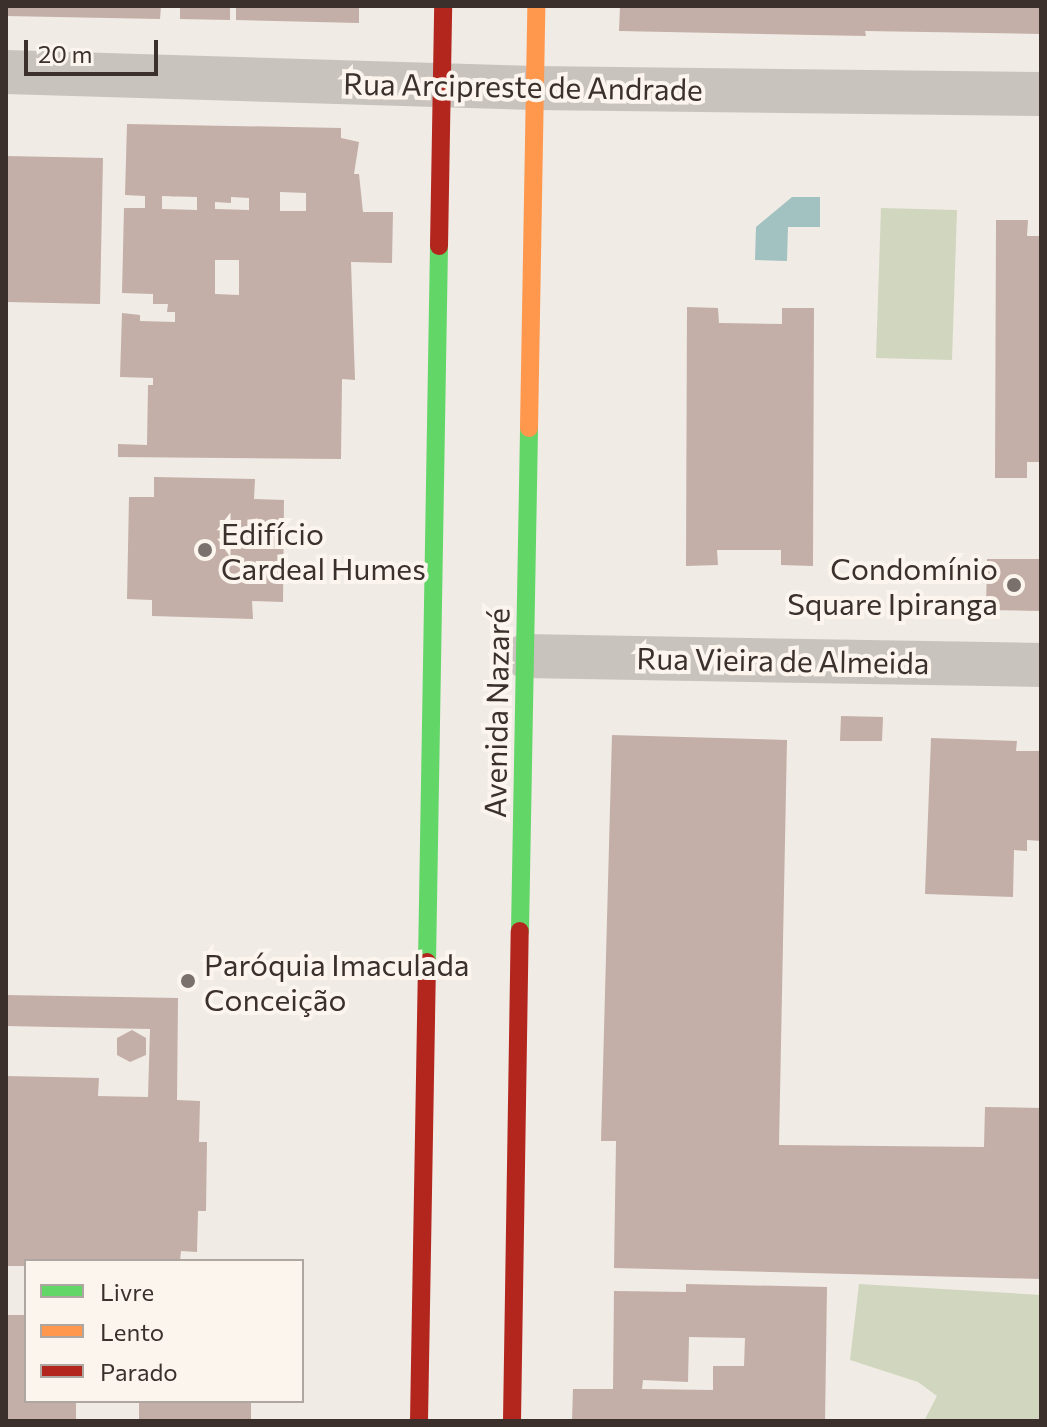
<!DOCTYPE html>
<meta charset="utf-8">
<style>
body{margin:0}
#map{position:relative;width:1047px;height:1427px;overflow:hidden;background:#f0ebe5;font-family:Commissioner,sans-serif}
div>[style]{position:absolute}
.green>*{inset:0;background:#d1d6bf}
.water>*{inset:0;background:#a1c2c1}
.building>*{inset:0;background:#c3afa7}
.street>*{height:44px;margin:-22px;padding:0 22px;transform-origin:22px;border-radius:22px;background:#c9c3be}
.fast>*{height:18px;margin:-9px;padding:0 9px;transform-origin:9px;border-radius:9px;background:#63d668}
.slow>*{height:18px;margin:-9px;padding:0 9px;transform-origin:9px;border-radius:9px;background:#ff974d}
.jam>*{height:18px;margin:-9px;padding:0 9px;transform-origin:9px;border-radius:9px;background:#b3261e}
.dots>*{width:22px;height:22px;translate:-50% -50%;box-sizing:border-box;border:4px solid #fbf5ee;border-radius:50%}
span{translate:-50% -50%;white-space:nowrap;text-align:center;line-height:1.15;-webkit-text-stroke:8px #fbf5ee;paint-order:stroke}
.street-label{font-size:30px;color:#3b302b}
.poi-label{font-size:30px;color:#3b302b}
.left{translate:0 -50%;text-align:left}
.right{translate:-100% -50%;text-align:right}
.frame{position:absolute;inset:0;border:8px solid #3b302b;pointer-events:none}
.legend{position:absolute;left:24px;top:1259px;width:280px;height:144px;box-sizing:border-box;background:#fbf5ee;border:2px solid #aea6a0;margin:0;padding:10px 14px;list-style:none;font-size:24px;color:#3b302b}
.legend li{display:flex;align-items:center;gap:16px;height:40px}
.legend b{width:40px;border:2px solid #aea6a0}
.scale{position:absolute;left:24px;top:40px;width:134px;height:36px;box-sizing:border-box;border:4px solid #3b302b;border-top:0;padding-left:10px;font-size:24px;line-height:28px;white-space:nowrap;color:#3b302b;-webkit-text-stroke:6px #fbf5ee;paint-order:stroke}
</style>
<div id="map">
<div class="green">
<i style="clip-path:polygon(881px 208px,957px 210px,952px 360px,876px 358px)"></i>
<i style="clip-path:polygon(859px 1284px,1041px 1295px,1041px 1421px,924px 1421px,937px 1396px,918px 1382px,850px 1360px)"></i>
</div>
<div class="water">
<i style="clip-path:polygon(792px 197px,820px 197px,820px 227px,788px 227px,787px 261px,755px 260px,756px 227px)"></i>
</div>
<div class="building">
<i style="clip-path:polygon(6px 6px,161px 6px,160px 19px,6px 16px)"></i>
<i style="clip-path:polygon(180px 6px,230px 6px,230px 20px,180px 19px)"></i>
<i style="clip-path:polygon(236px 6px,359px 6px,359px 23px,236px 20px)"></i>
<i style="clip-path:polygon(620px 6px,1041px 6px,1041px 34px,865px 31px,866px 36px,619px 31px)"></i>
<i style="clip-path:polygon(evenodd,127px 124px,341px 128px,341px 138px,359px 142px,354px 174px,359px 174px,363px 212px,393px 212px,392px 263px,351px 262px,355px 380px,342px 379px,341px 459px,118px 457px,118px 444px,147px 445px,148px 385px,153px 385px,153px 378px,120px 377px,122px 313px,140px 315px,140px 321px,175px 322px,175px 312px,167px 312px,168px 304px,153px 304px,153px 294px,122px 293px,124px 208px,145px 208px,145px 196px,125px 195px,127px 124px,280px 192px,306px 193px,306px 211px,280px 211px,280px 192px,127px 124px,162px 196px,197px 197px,197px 210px,162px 209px,162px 196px,127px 124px,231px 197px,249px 198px,249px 210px,215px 209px,215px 202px,231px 203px,231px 197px,127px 124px,215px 260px,239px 260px,239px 295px,215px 294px,215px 260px)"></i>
<i style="clip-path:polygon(6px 156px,103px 158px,100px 304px,6px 302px)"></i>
<i style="clip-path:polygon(996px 220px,1028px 220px,1027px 236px,1041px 236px,1041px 462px,1027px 462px,1027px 478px,995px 478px)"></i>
<i style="clip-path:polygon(687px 307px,718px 308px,719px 323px,782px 324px,782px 308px,814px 308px,813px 566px,781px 565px,781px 550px,717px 550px,718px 565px,686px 566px)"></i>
<i style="clip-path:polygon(154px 477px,255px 479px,254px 499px,284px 500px,283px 602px,252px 601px,253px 619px,152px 616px,152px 600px,127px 599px,129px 497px,154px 497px)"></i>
<i style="clip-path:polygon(987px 559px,1041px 559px,1041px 611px,986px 610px)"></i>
<i style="clip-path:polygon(841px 716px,883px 717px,882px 741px,840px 741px)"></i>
<i style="clip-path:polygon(612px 735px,787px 740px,779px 1145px,984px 1147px,985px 1107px,1041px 1108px,1041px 1279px,614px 1268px,616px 1141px,601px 1141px)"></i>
<i style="clip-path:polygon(931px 738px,1017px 741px,1016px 751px,1041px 751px,1041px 841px,1027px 840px,1027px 851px,1014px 850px,1013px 897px,925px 894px)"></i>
<i style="clip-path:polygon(6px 995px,178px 998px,177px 1100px,200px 1101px,199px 1142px,207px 1142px,206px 1211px,198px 1211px,197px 1252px,181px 1251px,180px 1261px,26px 1261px,26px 1266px,6px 1266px,6px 1076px,99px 1078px,98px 1096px,148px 1097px,150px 1029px,6px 1026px)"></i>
<i style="clip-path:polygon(132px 1030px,146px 1038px,146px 1055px,130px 1062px,117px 1055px,117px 1038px)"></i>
<i style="clip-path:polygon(evenodd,686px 1284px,827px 1287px,825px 1421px,572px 1421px,573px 1389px,613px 1389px,614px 1291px,686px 1292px,686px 1284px,689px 1337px,745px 1338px,744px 1366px,713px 1366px,713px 1390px,642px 1389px,643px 1380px,688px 1382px,689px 1337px)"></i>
<i style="clip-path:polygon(6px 1315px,26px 1315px,26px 1401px,76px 1401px,76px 1421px,6px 1421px)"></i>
<i style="clip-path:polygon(139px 1401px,251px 1403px,251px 1421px,139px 1421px)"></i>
</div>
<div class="street">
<i style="left:6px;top:72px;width:529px;rotate:1.73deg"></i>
<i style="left:535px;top:88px;width:506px;rotate:0.68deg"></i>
<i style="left:525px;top:656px;width:516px;rotate:1deg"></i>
</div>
<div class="fast">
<i style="left:520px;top:931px;width:503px;rotate:-88.97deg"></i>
<i style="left:427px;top:962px;width:716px;rotate:-89.04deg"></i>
</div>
<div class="slow">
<i style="left:529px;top:428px;width:422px;rotate:-89deg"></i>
</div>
<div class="jam">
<i style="left:439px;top:246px;width:240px;rotate:-89deg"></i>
<i style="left:419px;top:1421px;width:459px;rotate:-89deg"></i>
<i style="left:512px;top:1421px;width:490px;rotate:-89.1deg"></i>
</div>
<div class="dots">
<i style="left:205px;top:550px;background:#7a716c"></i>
<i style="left:1014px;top:585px;background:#7a716c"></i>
<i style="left:188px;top:981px;background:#7a716c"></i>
</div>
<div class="street-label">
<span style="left:523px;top:86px;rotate:1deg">Rua Arcipreste de Andrade</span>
<span style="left:783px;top:660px;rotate:1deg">Rua Vieira de Almeida</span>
<span style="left:496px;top:713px;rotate:-89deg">Avenida Nazaré</span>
</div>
<div class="poi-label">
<span class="left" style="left:221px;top:550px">Edifício<br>Cardeal Humes</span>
<span class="right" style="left:998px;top:585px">Condomínio<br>Square Ipiranga</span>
<span class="left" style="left:204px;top:981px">Paróquia Imaculada<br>Conceição</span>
</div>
<div class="frame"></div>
<ul class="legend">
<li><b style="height:10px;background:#63d668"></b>Livre</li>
<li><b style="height:10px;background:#ff974d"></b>Lento</li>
<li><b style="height:10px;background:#b3261e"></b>Parado</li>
</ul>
<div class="scale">20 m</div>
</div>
